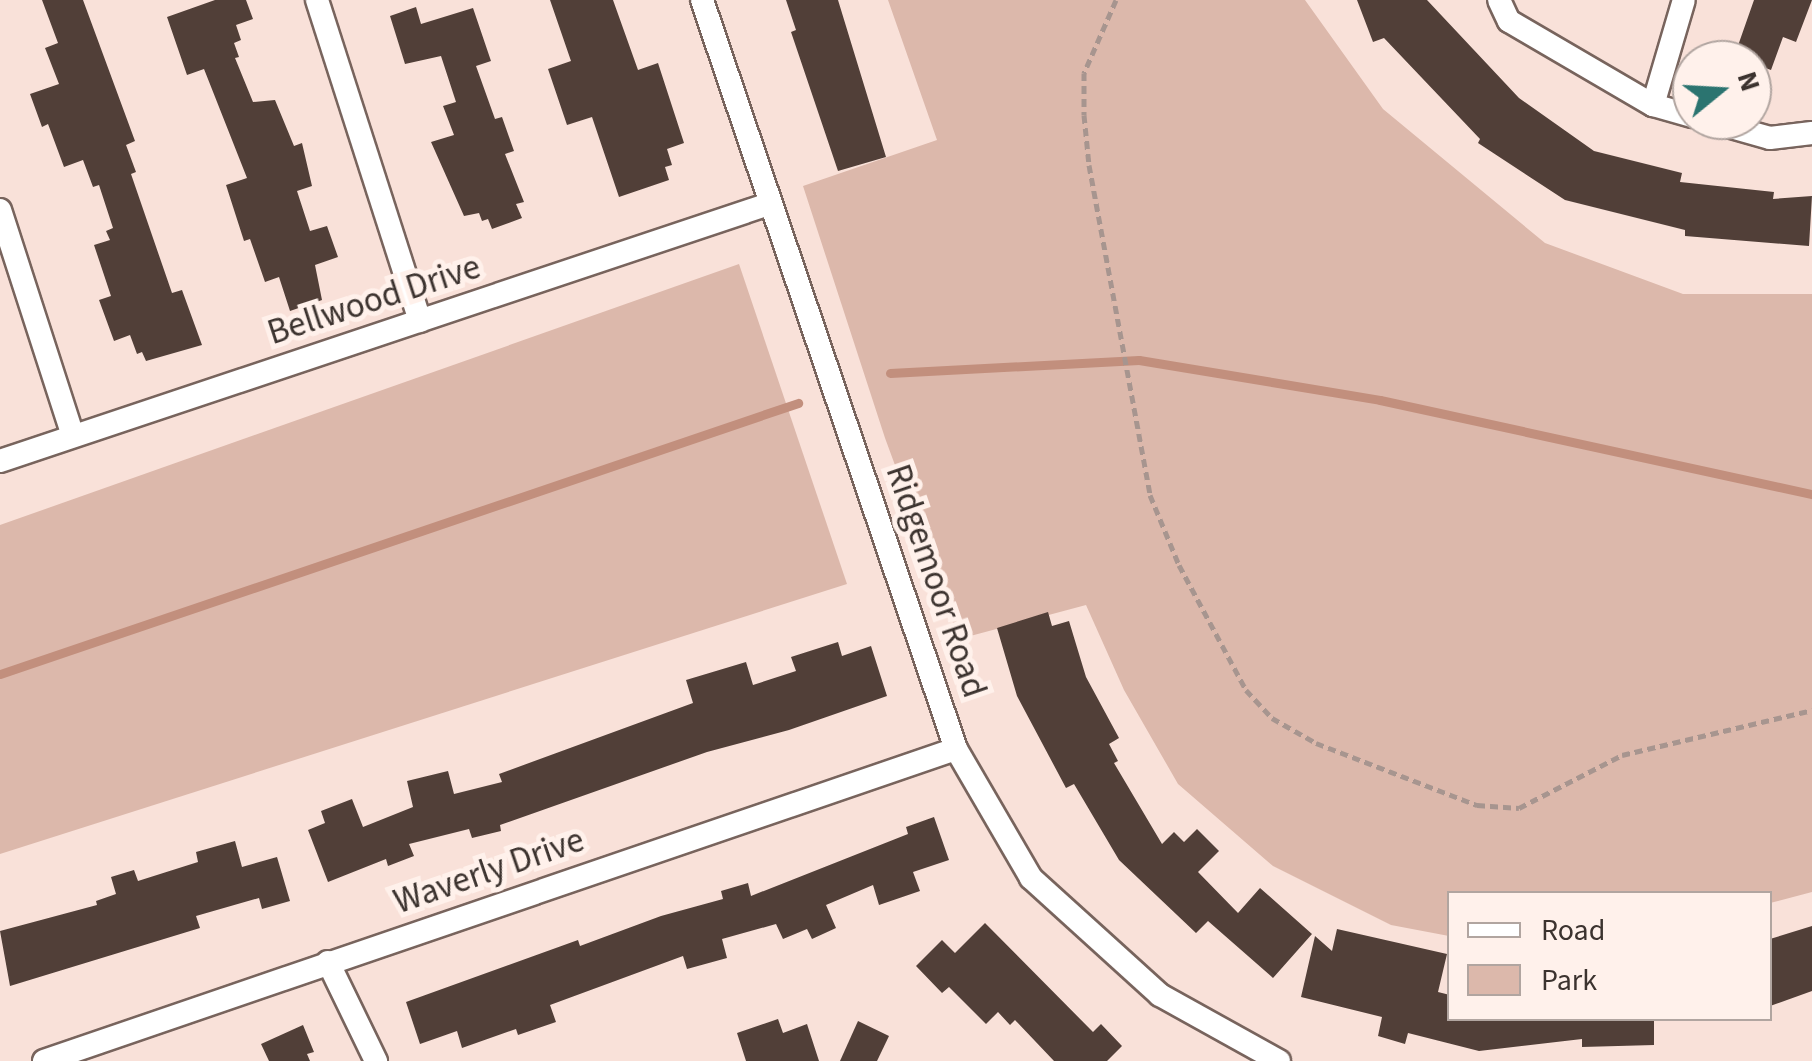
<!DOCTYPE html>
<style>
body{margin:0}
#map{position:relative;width:1812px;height:1061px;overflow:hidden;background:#f9e1d9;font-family:"Source Sans 3",sans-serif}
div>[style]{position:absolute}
.green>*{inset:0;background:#dcb8ab}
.stream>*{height:9px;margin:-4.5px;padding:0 4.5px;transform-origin:4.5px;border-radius:4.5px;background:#c28f7d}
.building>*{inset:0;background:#513f38}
.path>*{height:5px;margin-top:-2.5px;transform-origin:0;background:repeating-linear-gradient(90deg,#a7958f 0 8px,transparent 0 13px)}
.roads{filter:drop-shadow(2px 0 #78645d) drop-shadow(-2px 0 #78645d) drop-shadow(0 2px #78645d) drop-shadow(0 -2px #78645d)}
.street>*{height:22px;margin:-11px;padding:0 11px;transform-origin:11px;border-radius:11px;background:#fff}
span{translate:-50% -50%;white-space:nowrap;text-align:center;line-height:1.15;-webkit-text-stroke:10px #fff1eb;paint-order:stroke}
.street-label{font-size:35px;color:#3c332f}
.legend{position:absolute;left:1447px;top:891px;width:325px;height:130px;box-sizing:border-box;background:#fff1eb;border:2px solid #b1a5a0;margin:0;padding:12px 18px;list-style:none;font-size:30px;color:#3c332f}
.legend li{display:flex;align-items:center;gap:20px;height:50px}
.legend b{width:50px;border:2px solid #b1a5a0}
.north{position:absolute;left:1672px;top:40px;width:100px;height:100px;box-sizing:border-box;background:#fff1eb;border:2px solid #b1a5a0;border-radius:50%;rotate:72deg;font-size:28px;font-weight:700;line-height:40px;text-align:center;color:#3c332f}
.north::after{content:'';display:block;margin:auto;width:35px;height:45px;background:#2b7470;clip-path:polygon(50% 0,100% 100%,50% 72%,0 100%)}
</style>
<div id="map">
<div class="green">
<i style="clip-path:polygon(888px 0,1305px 0,1383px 109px,1545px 243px,1683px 294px,1812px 294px,1812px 892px,1770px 903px,1770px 894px,1450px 894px,1449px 936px,1391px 925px,1273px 866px,1178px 784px,1124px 690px,1086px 605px,959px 639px,885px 438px,803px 186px,937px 140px)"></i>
<i style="clip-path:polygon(739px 264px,847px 584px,0 854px,0 525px)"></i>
</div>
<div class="stream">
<i style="left:890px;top:373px;width:249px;rotate:-3deg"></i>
<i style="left:1139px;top:360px;width:244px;rotate:9.4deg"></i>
<i style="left:1380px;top:400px;width:442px;rotate:12.3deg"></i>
<i style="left:0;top:674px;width:843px;rotate:-18.76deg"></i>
</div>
<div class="building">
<i style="clip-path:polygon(42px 0,83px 0,135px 141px,126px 145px,136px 172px,131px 174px,153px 238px,172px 293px,182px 290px,202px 345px,146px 361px,142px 352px,137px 354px,130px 335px,114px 341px,99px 300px,111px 296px,94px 245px,110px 240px,106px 231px,113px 228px,99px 185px,93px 187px,83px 160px,64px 167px,48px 124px,42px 127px,30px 94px,59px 84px,45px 48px,58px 43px)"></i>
<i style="clip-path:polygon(215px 0,246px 0,253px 19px,236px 25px,241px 40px,234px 43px,239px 57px,235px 58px,253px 102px,275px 100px,294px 146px,302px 143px,312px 186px,297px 191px,310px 231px,327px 226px,338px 257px,315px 265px,322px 300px,290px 311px,279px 277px,265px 282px,250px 239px,244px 241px,226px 185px,247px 178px,204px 69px,187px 75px,167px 17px)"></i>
<i style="clip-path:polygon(550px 0,613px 0,638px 70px,658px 63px,684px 143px,667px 149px,672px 165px,665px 167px,669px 180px,619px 197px,592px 117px,567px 125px,548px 69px,571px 61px)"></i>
<i style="clip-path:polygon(786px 0,838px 0,886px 157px,838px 171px,791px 32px,796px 30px)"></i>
<i style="clip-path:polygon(1357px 0,1427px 0,1519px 98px,1594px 151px,1682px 173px,1680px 182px,1774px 192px,1773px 199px,1812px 196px,1809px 246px,1685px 236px,1685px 230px,1565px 200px,1478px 143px,1480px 139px,1384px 38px,1373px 42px)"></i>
<i style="clip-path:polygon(1754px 0,1812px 0,1796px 42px,1783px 37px,1771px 70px,1734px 57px)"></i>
<i style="clip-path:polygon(416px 7px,421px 24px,473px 8px,491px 61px,476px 66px,495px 119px,502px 117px,514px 151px,505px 154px,524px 202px,516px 204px,522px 218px,492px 229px,488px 219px,482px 221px,479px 213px,464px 216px,431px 142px,454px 135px,443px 106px,456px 102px,441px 56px,405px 64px,390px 16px)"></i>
<i style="clip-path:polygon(1048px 612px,1052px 626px,1069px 621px,1086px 677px,1119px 738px,1109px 744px,1118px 761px,1114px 763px,1162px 844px,1174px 832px,1184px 842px,1197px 829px,1219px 851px,1198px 872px,1238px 913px,1260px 888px,1312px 934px,1273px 978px,1208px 921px,1196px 933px,1119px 860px,1074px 784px,1066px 788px,1017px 696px,997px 628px)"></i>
<i style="clip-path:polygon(838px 642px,842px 656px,871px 646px,887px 696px,789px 730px,707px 752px,500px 825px,501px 831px,472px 838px,469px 829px,409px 844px,414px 856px,388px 866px,386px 859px,328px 882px,308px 830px,325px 823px,321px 811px,352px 799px,363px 827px,413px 807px,407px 781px,448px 771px,454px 794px,502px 782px,499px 774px,693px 703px,686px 680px,746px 662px,753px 685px,796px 671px,791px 657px)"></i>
<i style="clip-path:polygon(934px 817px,949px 860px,913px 872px,920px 891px,879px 905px,873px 885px,826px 905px,836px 928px,812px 939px,807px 929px,783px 939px,776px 924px,722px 939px,727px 958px,687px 969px,683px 956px,550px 1005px,556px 1022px,518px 1035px,516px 1029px,462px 1048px,457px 1031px,420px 1044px,406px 1002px,578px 940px,580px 946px,661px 916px,723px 899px,721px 891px,748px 883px,751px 896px,908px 834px,906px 827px)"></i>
<i style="clip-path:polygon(235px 841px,242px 867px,277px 857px,290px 901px,262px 909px,259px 898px,196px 916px,200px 928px,10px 986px,0 931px,97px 905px,96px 901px,116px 894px,111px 877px,134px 870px,138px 881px,198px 862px,196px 852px)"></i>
<i style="clip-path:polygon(985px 923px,1093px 1032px,1101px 1024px,1122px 1046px,1107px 1061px,1054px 1061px,1015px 1020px,1010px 1025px,998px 1012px,986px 1024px,949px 987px,942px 993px,916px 966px,942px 940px,955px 953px)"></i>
<i style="clip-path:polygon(1812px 926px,1812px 991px,1770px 1006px,1770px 939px)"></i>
<i style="clip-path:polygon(1337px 929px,1447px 954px,1438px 992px,1450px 995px,1450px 1018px,1654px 1018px,1654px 1045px,1582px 1047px,1582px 1039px,1479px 1051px,1408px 1033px,1405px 1044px,1378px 1036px,1382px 1017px,1301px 997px,1315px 936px,1332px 951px)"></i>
<i style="clip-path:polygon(778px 1019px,783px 1033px,807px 1024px,819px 1061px,746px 1061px,737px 1033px)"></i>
<i style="clip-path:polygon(858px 1021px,889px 1036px,877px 1061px,840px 1061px)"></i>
<i style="clip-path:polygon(303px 1025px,314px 1052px,307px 1054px,310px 1061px,269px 1061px,261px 1044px)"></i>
</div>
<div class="path">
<i style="left:1116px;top:0;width:80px;rotate:113.7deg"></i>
<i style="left:1084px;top:73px;width:42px;rotate:90deg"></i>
<i style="left:1084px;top:115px;width:50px;rotate:84.3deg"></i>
<i style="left:1089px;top:165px;width:336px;rotate:79.5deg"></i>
<i style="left:1150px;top:495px;width:76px;rotate:67.5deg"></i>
<i style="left:1179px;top:565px;width:142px;rotate:61.8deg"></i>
<i style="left:1246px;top:690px;width:38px;rotate:47deg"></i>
<i style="left:1272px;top:718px;width:51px;rotate:29.6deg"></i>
<i style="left:1316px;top:743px;width:173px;rotate:21.1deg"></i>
<i style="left:1477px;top:805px;width:42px;rotate:4.1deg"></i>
<i style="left:1519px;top:808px;width:116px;rotate:-27.2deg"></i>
<i style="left:1622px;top:755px;width:195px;rotate:-13.3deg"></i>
</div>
<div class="roads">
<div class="street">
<i style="left:317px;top:0;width:337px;rotate:72.2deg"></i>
<i style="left:702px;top:0;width:791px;rotate:71.27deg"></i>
<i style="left:956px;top:749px;width:149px;rotate:59.8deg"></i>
<i style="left:1031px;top:878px;width:174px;rotate:42.2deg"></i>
<i style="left:1160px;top:995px;width:136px;rotate:29deg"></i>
<i style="left:1499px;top:0;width:23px;rotate:65deg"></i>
<i style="left:1509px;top:21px;width:167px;rotate:30.3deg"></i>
<i style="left:1653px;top:105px;width:41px;rotate:15.8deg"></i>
<i style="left:1653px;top:105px;width:109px;rotate:-73.6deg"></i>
<i style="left:1706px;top:120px;width:66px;rotate:15.7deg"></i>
<i style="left:1770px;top:138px;width:42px;rotate:-6.8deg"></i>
<i style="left:0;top:210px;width:237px;rotate:72.1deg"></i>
<i style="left:0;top:461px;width:811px;rotate:-18.48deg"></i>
<i style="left:328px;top:962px;width:110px;rotate:64.1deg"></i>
<i style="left:44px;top:1061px;width:964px;rotate:-18.89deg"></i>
</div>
</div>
<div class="street-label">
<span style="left:374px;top:300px;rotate:-18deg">Bellwood Drive</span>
<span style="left:936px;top:581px;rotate:71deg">Ridgemoor Road</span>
<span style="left:489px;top:871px;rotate:-19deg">Waverly Drive</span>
</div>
<ul class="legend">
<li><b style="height:12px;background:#fff"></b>Road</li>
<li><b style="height:28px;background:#dcb8ab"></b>Park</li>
</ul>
<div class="north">N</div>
</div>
